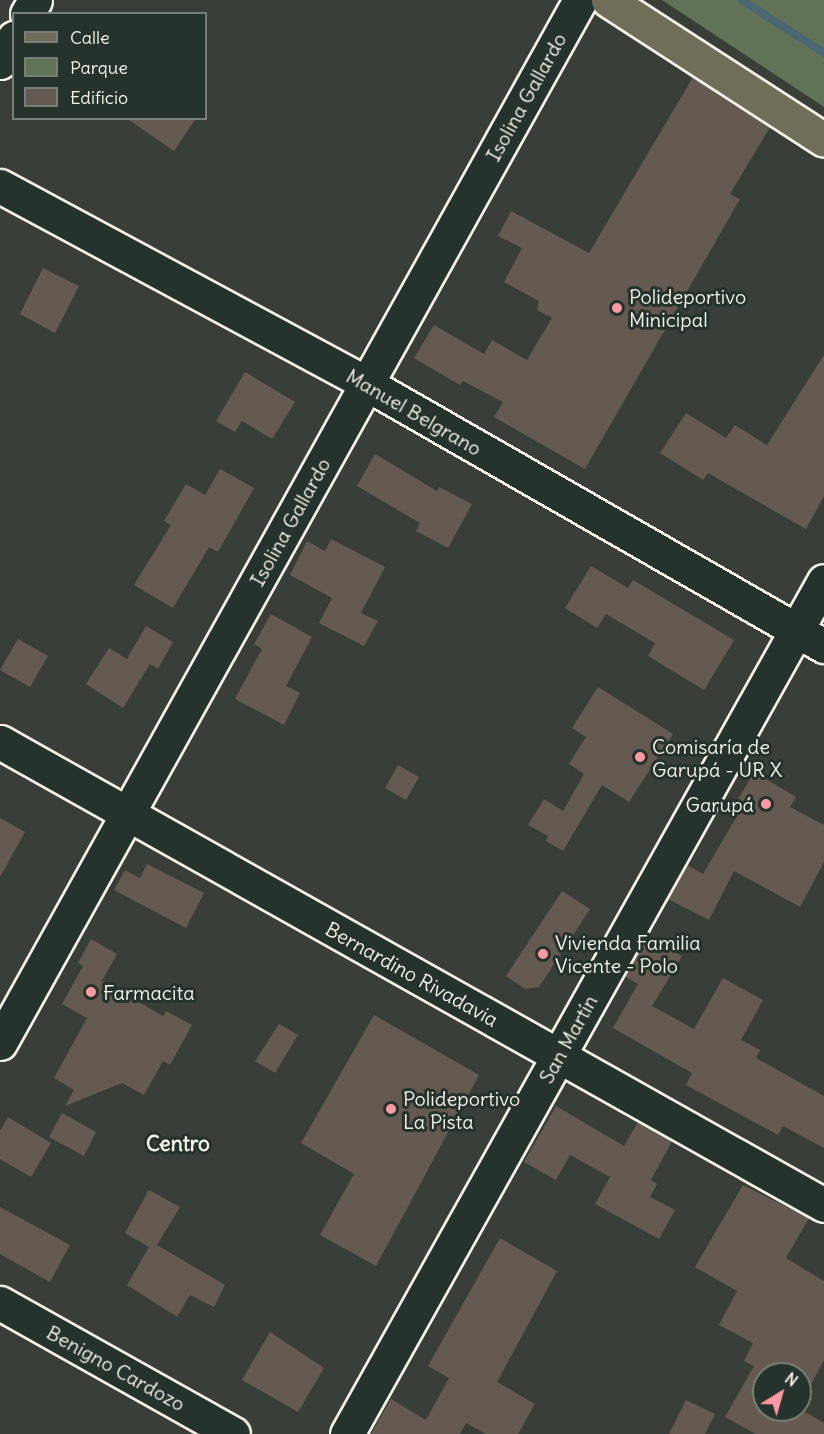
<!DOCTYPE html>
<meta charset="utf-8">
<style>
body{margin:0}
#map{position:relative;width:824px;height:1434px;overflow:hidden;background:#393f38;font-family:Delius,sans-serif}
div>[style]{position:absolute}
.green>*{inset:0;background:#607356}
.stream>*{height:8px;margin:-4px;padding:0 4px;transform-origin:4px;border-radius:4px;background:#4c6771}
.building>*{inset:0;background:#655a52}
.roads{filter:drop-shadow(2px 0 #f4f1e8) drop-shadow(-2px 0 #f4f1e8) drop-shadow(0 2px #f4f1e8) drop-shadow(0 -2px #f4f1e8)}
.minor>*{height:33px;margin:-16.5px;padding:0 16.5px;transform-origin:16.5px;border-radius:16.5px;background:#26332d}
.major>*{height:33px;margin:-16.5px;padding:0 16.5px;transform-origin:16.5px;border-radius:16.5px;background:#706e59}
.dots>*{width:16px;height:16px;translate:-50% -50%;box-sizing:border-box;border:3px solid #26332d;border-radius:50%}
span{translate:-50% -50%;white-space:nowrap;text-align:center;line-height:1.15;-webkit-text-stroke:6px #26332d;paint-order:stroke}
.street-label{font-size:20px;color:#f4f1e8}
.poi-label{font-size:20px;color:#f4f1e8}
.left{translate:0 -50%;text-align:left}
.right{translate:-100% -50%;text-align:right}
.neighbourhood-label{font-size:21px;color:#f4f1e8;font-weight:700}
.legend{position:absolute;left:12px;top:12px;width:195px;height:108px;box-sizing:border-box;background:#26332d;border:2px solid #787f78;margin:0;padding:8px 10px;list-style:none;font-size:18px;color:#f4f1e8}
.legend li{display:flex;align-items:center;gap:12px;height:30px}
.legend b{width:30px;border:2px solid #787f78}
.north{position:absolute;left:752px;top:1362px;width:60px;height:60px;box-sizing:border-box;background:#26332d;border:2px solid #787f78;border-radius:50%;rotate:37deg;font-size:16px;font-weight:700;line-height:24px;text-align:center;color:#f4f1e8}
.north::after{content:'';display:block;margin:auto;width:21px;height:27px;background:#ff9aa2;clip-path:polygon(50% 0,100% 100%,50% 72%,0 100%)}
</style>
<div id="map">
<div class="green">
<i style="clip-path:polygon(662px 0,824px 0,824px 107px)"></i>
</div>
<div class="stream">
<i style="left:742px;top:0;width:98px;rotate:32.9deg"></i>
</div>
<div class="building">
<i style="clip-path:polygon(693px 77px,770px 127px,730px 194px,740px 199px,585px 469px,494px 417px,503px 402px,463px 381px,460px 385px,414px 358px,434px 325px,484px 354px,492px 340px,527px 360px,552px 318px,537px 310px,539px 301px,504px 282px,522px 248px,498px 236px,511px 211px,589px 253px)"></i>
<i style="clip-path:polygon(126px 118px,196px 118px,174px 151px)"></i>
<i style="clip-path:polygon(43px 268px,79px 286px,55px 333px,20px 314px)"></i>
<i style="clip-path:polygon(824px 355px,824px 496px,806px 529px,708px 473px,703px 480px,660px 453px,686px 413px,726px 438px,735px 425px,767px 445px)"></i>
<i style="clip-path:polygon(245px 372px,295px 402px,272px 439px,242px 421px,235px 432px,216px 421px)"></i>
<i style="clip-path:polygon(375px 454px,437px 491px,439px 487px,472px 504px,448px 548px,416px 531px,420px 523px,357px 486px)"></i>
<i style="clip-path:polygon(220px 469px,254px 488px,218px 552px,209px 547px,173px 608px,134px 585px,171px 525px,164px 521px,186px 484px,205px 495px)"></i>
<i style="clip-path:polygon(331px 539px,385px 567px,361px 613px,378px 621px,364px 646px,319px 623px,332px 598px,290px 575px,307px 541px,325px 551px)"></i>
<i style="clip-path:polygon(591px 566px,628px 588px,633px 580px,734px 640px,704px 690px,648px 656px,655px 643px,606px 614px,597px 628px,565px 608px)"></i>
<i style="clip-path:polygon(271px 614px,312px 637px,286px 686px,300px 693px,284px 725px,235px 699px,262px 649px,254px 644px)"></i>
<i style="clip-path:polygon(146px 626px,173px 642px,158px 669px,150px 664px,123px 708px,86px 684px,109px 648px,127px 659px)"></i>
<i style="clip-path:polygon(18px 639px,48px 656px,30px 687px,0 670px)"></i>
<i style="clip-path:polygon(598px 687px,673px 734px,629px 802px,602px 785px,563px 851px,546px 841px,548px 836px,528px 825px,544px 799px,563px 811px,584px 774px,569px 764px,586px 737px,572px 728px)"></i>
<i style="clip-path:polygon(398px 765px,419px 777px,406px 800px,385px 788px)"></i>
<i style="clip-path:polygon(754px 772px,796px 797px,790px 807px,824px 825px,824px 862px,800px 907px,734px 871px,709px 920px,668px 899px,687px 865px,703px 874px,738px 814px,732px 810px)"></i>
<i style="clip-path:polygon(0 818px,25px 832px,0 877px)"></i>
<i style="clip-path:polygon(147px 864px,204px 893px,186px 928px,114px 890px,125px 870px,140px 878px)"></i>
<i style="clip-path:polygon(562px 891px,590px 909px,539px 987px,525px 989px,506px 976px)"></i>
<i style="clip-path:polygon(647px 936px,682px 956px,652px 1006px,694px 1029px,723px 978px,763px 1000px,741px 1040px,760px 1050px,756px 1058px,824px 1096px,824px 1148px,783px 1126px,778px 1135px,686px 1085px,692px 1073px,613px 1028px,638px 984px,624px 976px)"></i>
<i style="clip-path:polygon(91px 939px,117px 954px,102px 981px,163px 1016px,166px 1011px,192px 1025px,170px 1065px,163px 1061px,144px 1095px,122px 1083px,65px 1106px,74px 1090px,54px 1078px,87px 1018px,62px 1004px,83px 966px,78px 963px)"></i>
<i style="clip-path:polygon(374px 1015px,479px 1075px,376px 1266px,320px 1235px,354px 1174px,301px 1143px)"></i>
<i style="clip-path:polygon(279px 1024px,298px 1035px,275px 1073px,255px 1061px)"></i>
<i style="clip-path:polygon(556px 1106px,624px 1146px,638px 1122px,672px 1141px,651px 1180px,657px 1184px,650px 1197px,675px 1210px,659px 1239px,595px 1204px,610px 1177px,570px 1155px,556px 1180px,524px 1162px)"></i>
<i style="clip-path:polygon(62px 1113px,96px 1132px,84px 1156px,49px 1137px)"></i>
<i style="clip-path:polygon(8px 1117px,51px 1143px,31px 1177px,0 1159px,0 1131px)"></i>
<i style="clip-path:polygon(743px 1185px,809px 1218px,786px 1258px,824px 1281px,824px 1360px,800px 1405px,800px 1374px,764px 1374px,764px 1410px,800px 1409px,824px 1423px,824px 1434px,756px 1434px,725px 1417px,754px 1366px,744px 1361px,753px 1343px,719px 1325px,737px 1291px,695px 1267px)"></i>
<i style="clip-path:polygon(149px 1190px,180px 1207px,157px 1245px,225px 1285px,214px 1307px,190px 1295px,177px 1317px,127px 1285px,149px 1247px,125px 1233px)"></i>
<i style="clip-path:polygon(0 1207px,70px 1245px,50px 1282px,0 1254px)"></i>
<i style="clip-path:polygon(500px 1238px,557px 1271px,497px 1382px,535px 1404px,518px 1434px,486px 1434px,466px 1423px,460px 1434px,371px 1434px,391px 1399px,426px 1420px,449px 1378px,428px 1366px)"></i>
<i style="clip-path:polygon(270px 1332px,324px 1368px,298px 1412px,242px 1380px)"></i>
<i style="clip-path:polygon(686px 1400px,715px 1414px,705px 1434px,669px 1434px)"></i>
</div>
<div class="roads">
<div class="minor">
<i style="left:27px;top:14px;width:16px;rotate:-60deg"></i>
<i style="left:0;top:62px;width:28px;rotate:-60deg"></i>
<i style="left:0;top:186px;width:417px;rotate:28.3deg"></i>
<i style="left:367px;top:384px;width:527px;rotate:29.83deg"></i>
<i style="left:0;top:742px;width:945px;rotate:29.33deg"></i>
<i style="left:0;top:1043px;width:1193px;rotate:-60.92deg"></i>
<i style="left:0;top:1303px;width:267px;rotate:29.3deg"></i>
<i style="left:347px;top:1434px;width:977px;rotate:-60.79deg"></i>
</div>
<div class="major">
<i style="left:608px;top:0;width:257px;rotate:32.9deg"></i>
</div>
</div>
<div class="dots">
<i style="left:617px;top:308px;background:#ff9aa2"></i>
<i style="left:640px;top:757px;background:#ff9aa2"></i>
<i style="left:766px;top:804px;background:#ff9aa2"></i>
<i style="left:543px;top:954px;background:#ff9aa2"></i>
<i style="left:91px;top:992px;background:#ff9aa2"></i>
<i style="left:391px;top:1109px;background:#ff9aa2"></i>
</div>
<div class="street-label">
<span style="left:526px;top:97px;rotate:-61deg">Isolina Gallardo</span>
<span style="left:414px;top:412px;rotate:30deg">Manuel Belgrano</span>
<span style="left:290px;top:522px;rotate:-61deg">Isolina Gallardo</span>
<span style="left:412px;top:974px;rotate:29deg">Bernardino Rivadavia</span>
<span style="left:568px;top:1039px;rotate:-61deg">San Martín</span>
<span style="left:116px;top:1368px;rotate:29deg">Benigno Cardozo</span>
</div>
<div class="poi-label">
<span class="left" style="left:629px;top:308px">Polideportivo<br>Minicipal</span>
<span class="left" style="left:652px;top:758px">Comisaría de<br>Garupá - UR X</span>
<span class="right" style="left:754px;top:804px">Garupá</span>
<span class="left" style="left:555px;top:954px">Vivienda Familia<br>Vicente - Polo</span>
<span class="left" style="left:103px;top:992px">Farmacita</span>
<span class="left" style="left:403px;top:1110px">Polideportivo<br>La Pista</span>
</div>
<div class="neighbourhood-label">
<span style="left:178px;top:1144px">Centro</span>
</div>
<ul class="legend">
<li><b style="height:8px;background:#706e59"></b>Calle</li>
<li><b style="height:16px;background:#607356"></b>Parque</li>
<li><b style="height:16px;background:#655a52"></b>Edificio</li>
</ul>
<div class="north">N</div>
</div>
